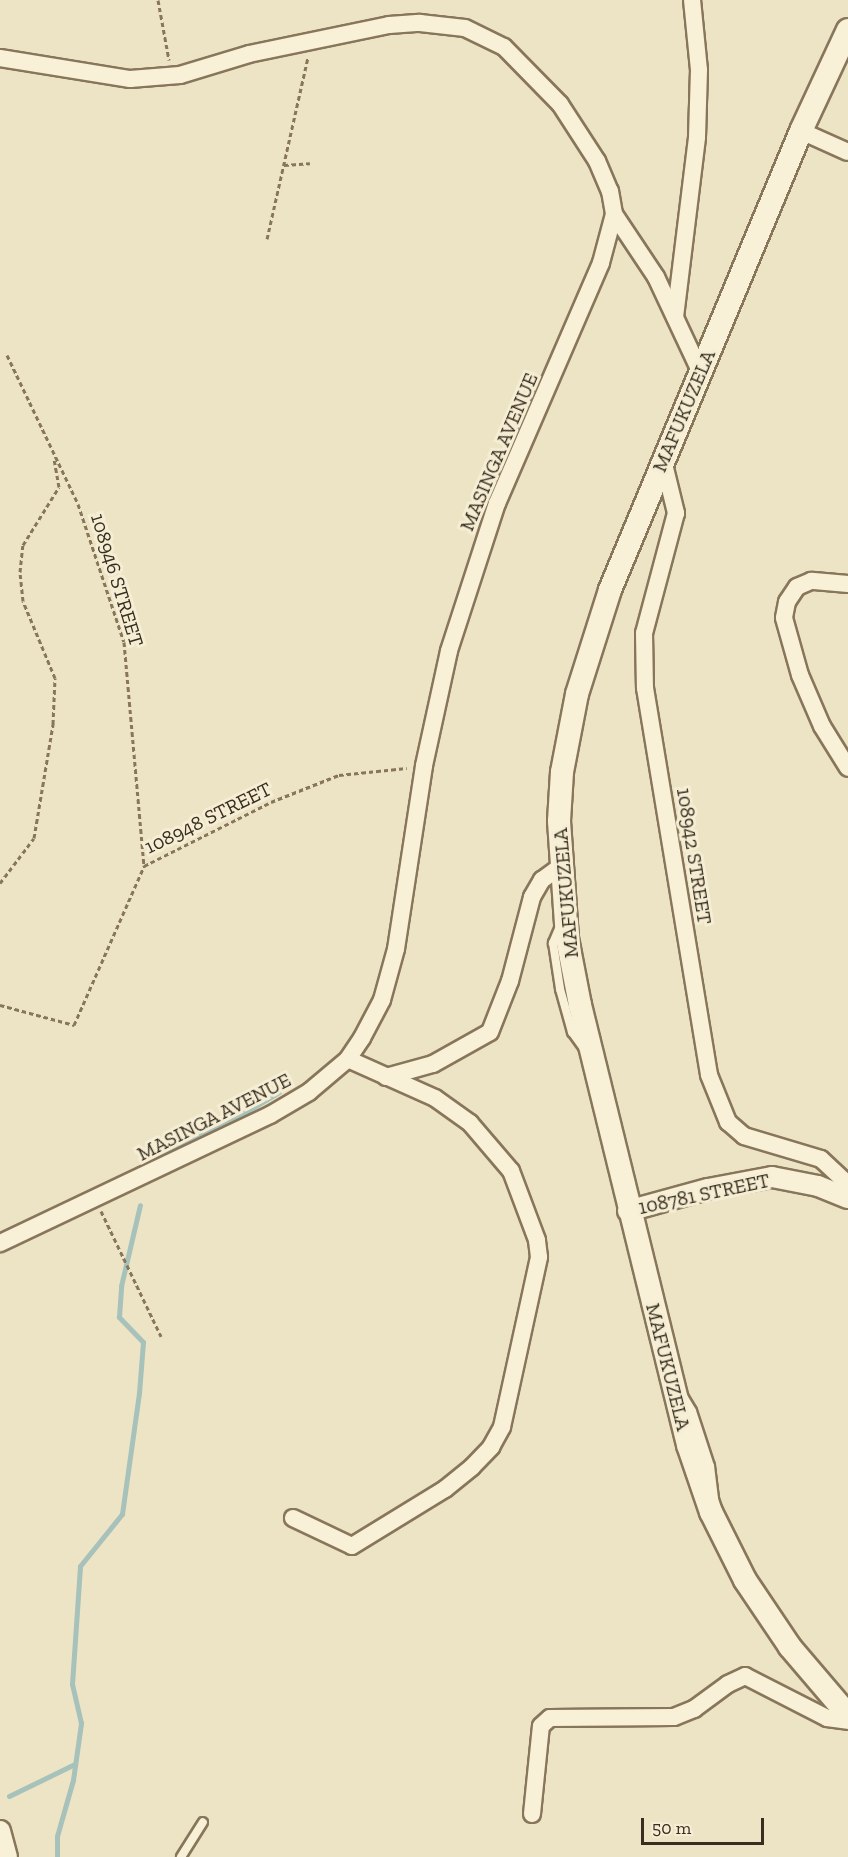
<!DOCTYPE html>
<style>
body{margin:0}
#map{position:relative;width:848px;height:1857px;overflow:hidden;background:#ede4c5;font-family:"Zilla Slab",serif}
div>[style]{position:absolute}
.stream>*{height:5px;margin:-2.5px;padding:0 2.5px;transform-origin:2.5px;border-radius:2.5px;background:#a7c1bb}
.path>*{height:3px;margin-top:-1.5px;transform-origin:0;background:repeating-linear-gradient(90deg,#88765b 0 4.5px,transparent 0 7.5px)}
.roads{filter:drop-shadow(2px 0 #88765b) drop-shadow(-2px 0 #88765b) drop-shadow(0 2px #88765b) drop-shadow(0 -2px #88765b)}
.service>*{height:8px;margin:-4px;padding:0 4px;transform-origin:4px;border-radius:4px;background:#f8f1d8}
.minor>*{height:16px;margin:-8px;padding:0 8px;transform-origin:8px;border-radius:8px;background:#f8f1d8}
.tertiary>*{height:20px;margin:-10px;padding:0 10px;transform-origin:10px;border-radius:10px;background:#f8f1d8}
.secondary>*{height:22px;margin:-11px;padding:0 11px;transform-origin:11px;border-radius:11px;background:#f8f1d8}
span{translate:-50% -50%;white-space:nowrap;text-align:center;line-height:1.15;-webkit-text-stroke:6px #f5eed4;paint-order:stroke}
.street-label{font-size:20px;color:#382d1f}
.scale{position:absolute;left:641px;top:1818px;width:123px;height:27px;box-sizing:border-box;border:3px solid #382d1f;border-top:0;padding-left:8px;font-size:18px;line-height:21px;white-space:nowrap;color:#382d1f;-webkit-text-stroke:4px #f5eed4;paint-order:stroke}
</style>
<div id="map">
<div class="stream">
<i style="left:147px;top:1165px;width:21px;rotate:-39deg"></i>
<i style="left:163px;top:1152px;width:67px;rotate:-23.9deg"></i>
<i style="left:224px;top:1125px;width:64px;rotate:-31deg"></i>
<i style="left:9px;top:1796px;width:73px;rotate:-25.9deg"></i>
<i style="left:57px;top:1857px;width:21px;rotate:-90deg"></i>
<i style="left:57px;top:1836px;width:58px;rotate:-74.1deg"></i>
<i style="left:73px;top:1780px;width:58px;rotate:-82deg"></i>
<i style="left:81px;top:1723px;width:40px;rotate:-103deg"></i>
<i style="left:72px;top:1684px;width:118px;rotate:-86.1deg"></i>
<i style="left:80px;top:1566px;width:67px;rotate:-51.1deg"></i>
<i style="left:122px;top:1514px;width:122px;rotate:-82deg"></i>
<i style="left:139px;top:1393px;width:51px;rotate:-85.5deg"></i>
<i style="left:143px;top:1342px;width:35px;rotate:-134deg"></i>
<i style="left:119px;top:1317px;width:31px;rotate:-86deg"></i>
<i style="left:121px;top:1286px;width:83px;rotate:-76.8deg"></i>
</div>
<div class="path">
<i style="left:158px;top:0;width:61px;rotate:79.6deg"></i>
<i style="left:284px;top:165px;width:26px;rotate:-4deg"></i>
<i style="left:267px;top:239px;width:187px;rotate:-77.3deg"></i>
<i style="left:7px;top:355px;width:165px;rotate:64.5deg"></i>
<i style="left:78px;top:504px;width:145px;rotate:71.6deg"></i>
<i style="left:124px;top:642px;width:225px;rotate:84.9deg"></i>
<i style="left:0;top:883px;width:56px;rotate:-52.9deg"></i>
<i style="left:34px;top:838px;width:116px;rotate:-80.5deg"></i>
<i style="left:53px;top:724px;width:46px;rotate:-87.5deg"></i>
<i style="left:55px;top:678px;width:83px;rotate:-112.6deg"></i>
<i style="left:23px;top:601px;width:29px;rotate:-96deg"></i>
<i style="left:20px;top:572px;width:27px;rotate:-84deg"></i>
<i style="left:23px;top:545px;width:68px;rotate:-58.2deg"></i>
<i style="left:59px;top:487px;width:29px;rotate:-100deg"></i>
<i style="left:0;top:1005px;width:77px;rotate:15.1deg"></i>
<i style="left:74px;top:1025px;width:174px;rotate:-66.2deg"></i>
<i style="left:144px;top:866px;width:142px;rotate:-26.7deg"></i>
<i style="left:271px;top:802px;width:73px;rotate:-21.7deg"></i>
<i style="left:339px;top:775px;width:68px;rotate:-5.9deg"></i>
<i style="left:101px;top:1211px;width:139px;rotate:64.4deg"></i>
</div>
<div class="roads">
<div class="service">
<i style="left:561px;top:924px;width:21px;rotate:113deg"></i>
<i style="left:553px;top:943px;width:47px;rotate:81.3deg"></i>
<i style="left:560px;top:989px;width:45px;rotate:74.4deg"></i>
<i style="left:572px;top:1032px;width:19px;rotate:54deg"></i>
<i style="left:683px;top:1396px;width:17px;rotate:59deg"></i>
<i style="left:692px;top:1411px;width:58px;rotate:71.9deg"></i>
<i style="left:710px;top:1466px;width:34px;rotate:83deg"></i>
<i style="left:181px;top:1857px;width:41px;rotate:-57.8deg"></i>
</div>
<div class="minor">
<i style="left:0;top:58px;width:132px;rotate:9.2deg"></i>
<i style="left:130px;top:79px;width:50px;rotate:-4.6deg"></i>
<i style="left:180px;top:75px;width:72px;rotate:-16.9deg"></i>
<i style="left:249px;top:54px;width:143px;rotate:-11.7deg"></i>
<i style="left:389px;top:25px;width:31px;rotate:-4deg"></i>
<i style="left:420px;top:23px;width:45px;rotate:6.3deg"></i>
<i style="left:465px;top:28px;width:43px;rotate:26deg"></i>
<i style="left:504px;top:47px;width:80px;rotate:45.5deg"></i>
<i style="left:560px;top:104px;width:68px;rotate:57deg"></i>
<i style="left:597px;top:161px;width:33px;rotate:67deg"></i>
<i style="left:610px;top:191px;width:23px;rotate:80deg"></i>
<i style="left:614px;top:214px;width:51px;rotate:104.9deg"></i>
<i style="left:601px;top:263px;width:262px;rotate:113.4deg"></i>
<i style="left:497px;top:503px;width:156px;rotate:108deg"></i>
<i style="left:449px;top:651px;width:118px;rotate:102.3deg"></i>
<i style="left:424px;top:766px;width:185px;rotate:98.7deg"></i>
<i style="left:396px;top:949px;width:53px;rotate:105.4deg"></i>
<i style="left:382px;top:1000px;width:43px;rotate:117.8deg"></i>
<i style="left:362px;top:1038px;width:25px;rotate:124deg"></i>
<i style="left:348px;top:1059px;width:51px;rotate:139.8deg"></i>
<i style="left:309px;top:1092px;width:45px;rotate:149.5deg"></i>
<i style="left:270px;top:1115px;width:299px;rotate:154.6deg"></i>
<i style="left:801px;top:131px;width:51px;rotate:24.1deg"></i>
<i style="left:614px;top:214px;width:76px;rotate:56.3deg"></i>
<i style="left:656px;top:277px;width:104px;rotate:64.9deg"></i>
<i style="left:675px;top:317px;width:181px;rotate:-83deg"></i>
<i style="left:697px;top:137px;width:67px;rotate:-88.3deg"></i>
<i style="left:699px;top:70px;width:70px;rotate:-95.7deg"></i>
<i style="left:663px;top:460px;width:55px;rotate:76.2deg"></i>
<i style="left:676px;top:513px;width:124px;rotate:104.9deg"></i>
<i style="left:644px;top:633px;width:55px;rotate:89deg"></i>
<i style="left:645px;top:688px;width:392px;rotate:80.6deg"></i>
<i style="left:709px;top:1075px;width:51px;rotate:68deg"></i>
<i style="left:728px;top:1122px;width:21px;rotate:41deg"></i>
<i style="left:744px;top:1136px;width:80px;rotate:16.6deg"></i>
<i style="left:821px;top:1159px;width:37px;rotate:43deg"></i>
<i style="left:848px;top:584px;width:37px;rotate:-175deg"></i>
<i style="left:811px;top:581px;width:15px;rotate:157deg"></i>
<i style="left:797px;top:587px;width:18px;rotate:124deg"></i>
<i style="left:787px;top:602px;width:16px;rotate:101deg"></i>
<i style="left:784px;top:618px;width:59px;rotate:74.3deg"></i>
<i style="left:800px;top:675px;width:56px;rotate:66.7deg"></i>
<i style="left:822px;top:726px;width:49px;rotate:58.2deg"></i>
<i style="left:386px;top:1077px;width:49px;rotate:-15.5deg"></i>
<i style="left:433px;top:1064px;width:65px;rotate:-29.3deg"></i>
<i style="left:490px;top:1032px;width:55px;rotate:-68.6deg"></i>
<i style="left:510px;top:981px;width:87px;rotate:-75.3deg"></i>
<i style="left:532px;top:897px;width:20px;rotate:-60deg"></i>
<i style="left:542px;top:880px;width:22px;rotate:-36deg"></i>
<i style="left:293px;top:1518px;width:65px;rotate:25.4deg"></i>
<i style="left:352px;top:1546px;width:109px;rotate:-31.5deg"></i>
<i style="left:445px;top:1489px;width:35px;rotate:-39deg"></i>
<i style="left:472px;top:1467px;width:28px;rotate:-46deg"></i>
<i style="left:491px;top:1447px;width:23px;rotate:-61deg"></i>
<i style="left:502px;top:1427px;width:174px;rotate:-77.7deg"></i>
<i style="left:539px;top:1257px;width:17px;rotate:-97deg"></i>
<i style="left:537px;top:1240px;width:74px;rotate:-110.6deg"></i>
<i style="left:511px;top:1171px;width:63px;rotate:-130.5deg"></i>
<i style="left:470px;top:1123px;width:43px;rotate:-144.5deg"></i>
<i style="left:435px;top:1098px;width:95px;rotate:-155.9deg"></i>
<i style="left:532px;top:1814px;width:88px;rotate:-84.2deg"></i>
<i style="left:541px;top:1726px;width:12px;rotate:-42deg"></i>
<i style="left:550px;top:1718px;width:124px;rotate:-0.5deg"></i>
<i style="left:674px;top:1717px;width:22px;rotate:-22deg"></i>
<i style="left:694px;top:1709px;width:42px;rotate:-36.3deg"></i>
<i style="left:728px;top:1684px;width:19px;rotate:-25deg"></i>
<i style="left:745px;top:1676px;width:92px;rotate:27.1deg"></i>
<i style="left:827px;top:1718px;width:21px;rotate:8deg"></i>
</div>
<div class="tertiary">
<i style="left:628px;top:1211px;width:83px;rotate:-15.4deg"></i>
<i style="left:708px;top:1189px;width:65px;rotate:-10.6deg"></i>
<i style="left:772px;top:1177px;width:47px;rotate:11.1deg"></i>
<i style="left:818px;top:1186px;width:32px;rotate:22deg"></i>
<i style="left:0;top:1831px;width:27px;rotate:75deg"></i>
</div>
<div class="secondary">
<i style="left:848px;top:30px;width:111px;rotate:115deg"></i>
<i style="left:801px;top:131px;width:497px;rotate:112.6deg"></i>
<i style="left:610px;top:590px;width:109px;rotate:107.6deg"></i>
<i style="left:577px;top:694px;width:79px;rotate:100.9deg"></i>
<i style="left:562px;top:772px;width:49px;rotate:93.5deg"></i>
<i style="left:559px;top:821px;width:117px;rotate:86.1deg"></i>
<i style="left:567px;top:938px;width:68px;rotate:79deg"></i>
<i style="left:580px;top:1005px;width:453px;rotate:76.2deg"></i>
<i style="left:688px;top:1445px;width:71px;rotate:71.1deg"></i>
<i style="left:711px;top:1512px;width:76px;rotate:63.4deg"></i>
<i style="left:745px;top:1580px;width:81px;rotate:56.1deg"></i>
<i style="left:790px;top:1647px;width:89px;rotate:49.5deg"></i>
</div>
</div>
<div class="street-label">
<span style="left:684px;top:411px;rotate:-67deg">MAFUKUZELA</span>
<span style="left:499px;top:452px;rotate:-67deg">MASINGA AVENUE</span>
<span style="left:117px;top:580px;rotate:73deg">108946 STREET</span>
<span style="left:208px;top:818px;rotate:-26deg">108948 STREET</span>
<span style="left:694px;top:856px;rotate:81deg">108942 STREET</span>
<span style="left:566px;top:893px;rotate:-95deg">MAFUKUZELA</span>
<span style="left:214px;top:1117px;rotate:-27deg">MASINGA AVENUE</span>
<span style="left:704px;top:1194px;rotate:-12deg">108781 STREET</span>
<span style="left:668px;top:1367px;rotate:76deg">MAFUKUZELA</span>
</div>
<div class="scale">50 m</div>
</div>
